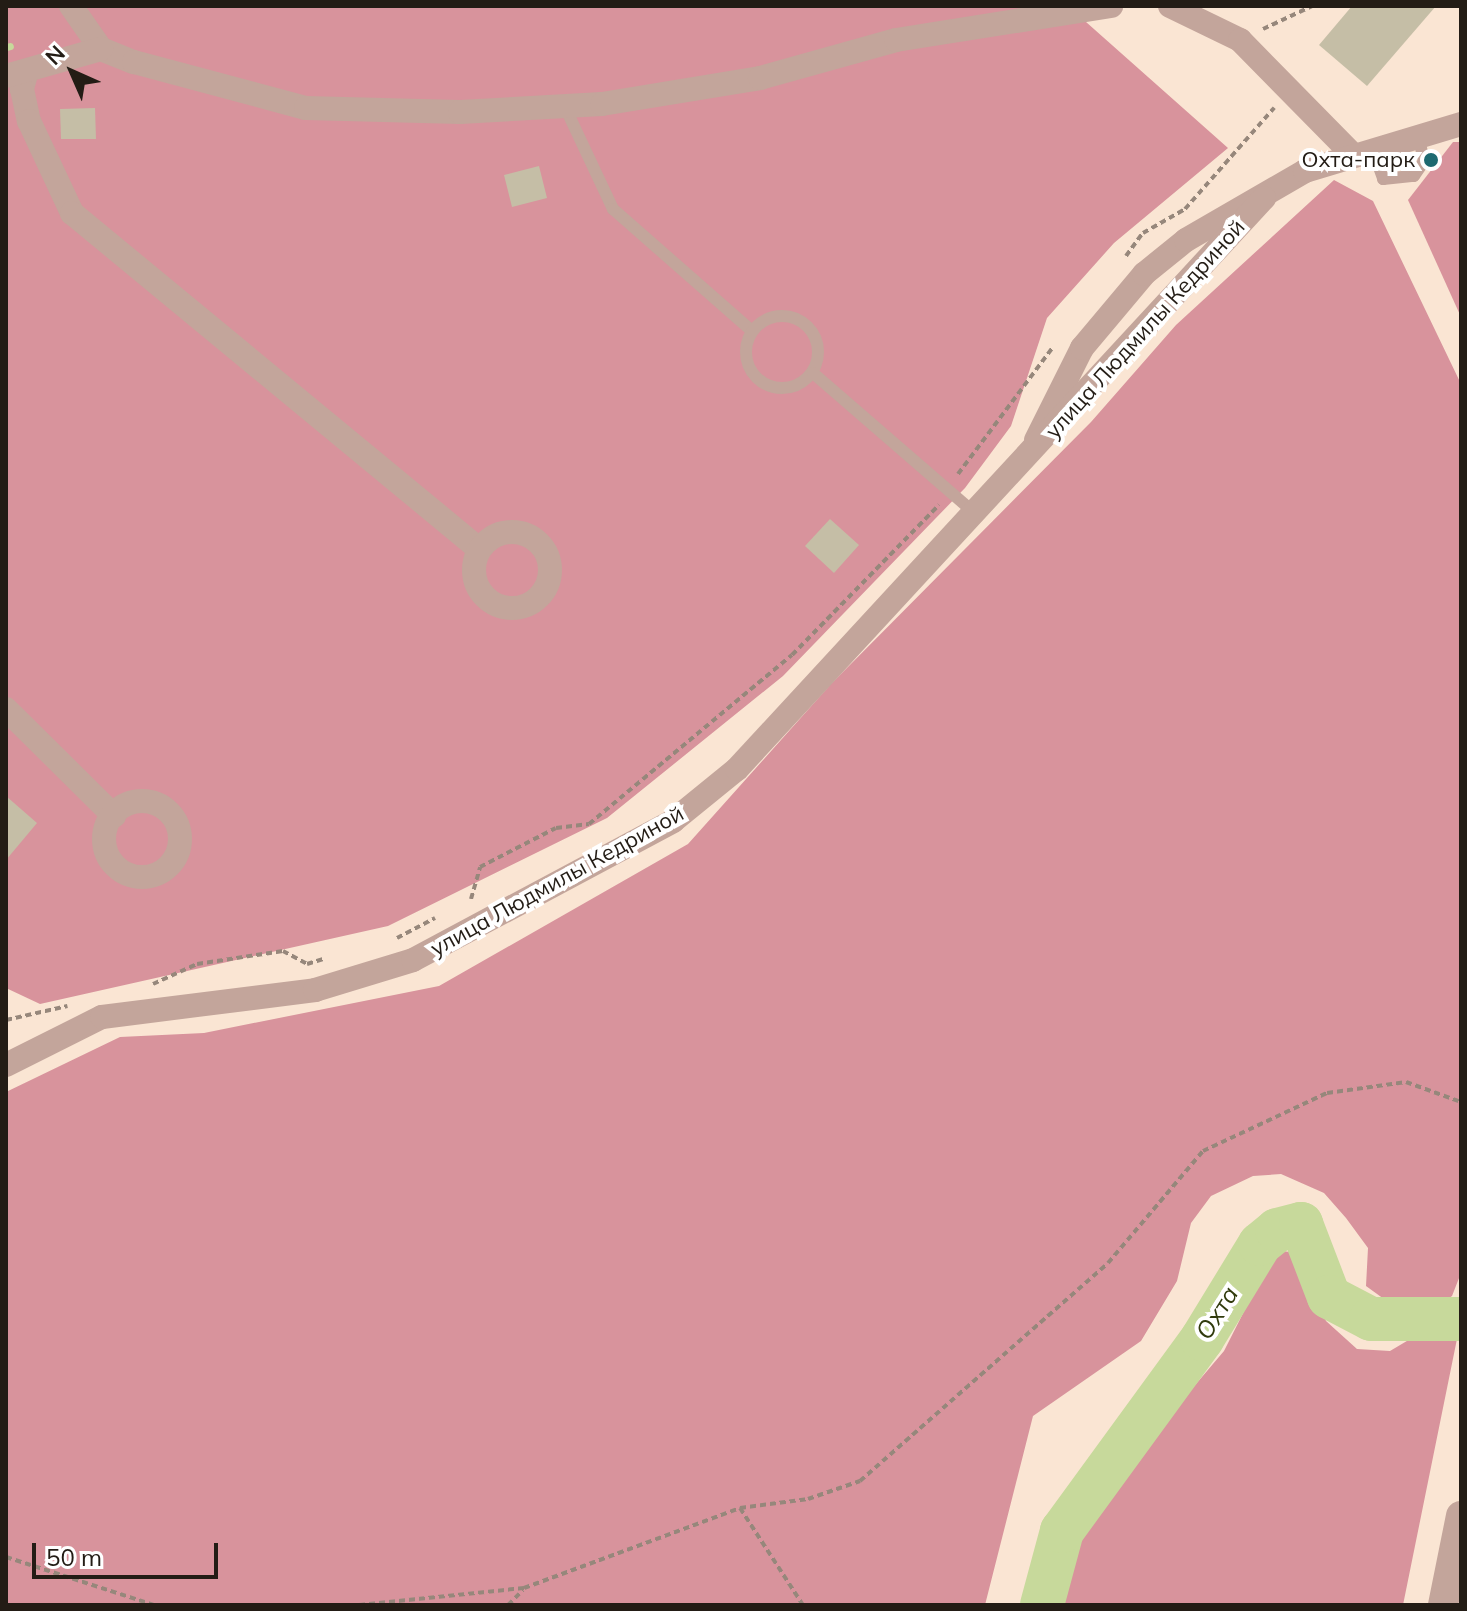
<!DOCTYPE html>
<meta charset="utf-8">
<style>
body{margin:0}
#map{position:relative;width:1467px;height:1611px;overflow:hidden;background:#fae5d3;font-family:Mulish,sans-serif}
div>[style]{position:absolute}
.forest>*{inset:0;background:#d8939c}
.stream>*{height:7px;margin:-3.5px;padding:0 3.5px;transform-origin:3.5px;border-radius:3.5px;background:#c7d99b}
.river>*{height:44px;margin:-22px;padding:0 22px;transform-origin:22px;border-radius:22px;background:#c7d99b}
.building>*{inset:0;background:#c5bea6}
.path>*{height:4px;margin-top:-2px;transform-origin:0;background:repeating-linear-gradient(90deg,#96877b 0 6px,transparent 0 10px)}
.service>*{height:12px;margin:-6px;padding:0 6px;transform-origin:6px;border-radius:6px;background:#c3a59b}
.service>.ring{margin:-6px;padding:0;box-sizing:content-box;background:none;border:12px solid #c3a59b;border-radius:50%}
.minor>*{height:24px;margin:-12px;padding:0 12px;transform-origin:12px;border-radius:12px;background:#c3a59b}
.minor>.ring{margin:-12px;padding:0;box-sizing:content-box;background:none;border:24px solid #c3a59b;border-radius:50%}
.tertiary>*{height:30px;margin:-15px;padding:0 15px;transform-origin:15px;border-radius:15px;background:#c3a59b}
.dots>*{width:22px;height:22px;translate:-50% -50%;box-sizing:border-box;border:4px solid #fff;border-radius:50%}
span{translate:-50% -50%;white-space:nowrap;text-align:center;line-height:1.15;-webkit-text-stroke:8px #fff;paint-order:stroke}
.poi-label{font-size:22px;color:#231c15}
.right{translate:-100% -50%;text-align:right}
.street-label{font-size:22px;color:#231c15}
.water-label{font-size:24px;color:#313b0d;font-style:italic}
.frame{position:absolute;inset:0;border:8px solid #231c15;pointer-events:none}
.north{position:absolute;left:32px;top:32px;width:80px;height:80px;-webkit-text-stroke:6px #fff;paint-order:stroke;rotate:315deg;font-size:22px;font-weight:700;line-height:32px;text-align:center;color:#231c15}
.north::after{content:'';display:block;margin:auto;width:28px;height:36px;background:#231c15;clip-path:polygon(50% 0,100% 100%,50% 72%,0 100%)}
.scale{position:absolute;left:32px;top:1543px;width:186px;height:36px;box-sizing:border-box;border:4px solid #231c15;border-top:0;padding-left:10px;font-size:24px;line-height:28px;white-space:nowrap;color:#231c15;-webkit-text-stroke:6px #fff;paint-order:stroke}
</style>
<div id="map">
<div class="forest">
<i style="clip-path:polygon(6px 6px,1068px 6px,1228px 148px,1114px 243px,1047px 318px,1011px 426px,965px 488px,783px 676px,607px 818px,388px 926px,40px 1004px,6px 988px)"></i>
<i style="clip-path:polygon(1453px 142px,1461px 142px,1461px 317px,1408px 200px)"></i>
<i style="clip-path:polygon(1334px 180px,1373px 201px,1461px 384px,1461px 1273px,1452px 1296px,1431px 1311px,1395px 1307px,1366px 1286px,1368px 1248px,1346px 1218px,1324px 1193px,1281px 1174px,1253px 1176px,1211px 1196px,1191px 1223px,1177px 1281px,1141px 1341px,1033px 1416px,985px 1605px,6px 1605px,6px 1092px,120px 1037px,204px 1033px,439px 986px,688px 844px,831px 684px,1091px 422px,1176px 325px)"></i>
<i style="clip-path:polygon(1275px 1250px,1297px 1253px,1326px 1321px,1357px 1349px,1390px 1351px,1417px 1335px,1458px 1334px,1403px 1605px,1062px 1605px,1083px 1532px,1128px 1464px,1224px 1351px)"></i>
</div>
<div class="stream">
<i style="left:6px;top:47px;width:4px;rotate:-14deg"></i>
</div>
<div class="river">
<i style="left:1042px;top:1605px;width:77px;rotate:-74.9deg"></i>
<i style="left:1062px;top:1531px;width:238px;rotate:-53.9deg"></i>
<i style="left:1202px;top:1339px;width:111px;rotate:-58.6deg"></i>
<i style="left:1260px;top:1244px;width:22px;rotate:-39deg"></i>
<i style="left:1277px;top:1230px;width:25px;rotate:-14deg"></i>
<i style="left:1301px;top:1224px;width:78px;rotate:69deg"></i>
<i style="left:1329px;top:1297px;width:47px;rotate:27.6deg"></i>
<i style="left:1371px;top:1319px;width:90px"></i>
</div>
<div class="building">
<i style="clip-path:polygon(1352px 6px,1436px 6px,1367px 86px,1319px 45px)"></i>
<i style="clip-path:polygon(95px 108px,96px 139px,61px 139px,60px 109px)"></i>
<i style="clip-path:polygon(539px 166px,547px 198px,512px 207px,504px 175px)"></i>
<i style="clip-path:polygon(830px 519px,859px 545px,834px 573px,805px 546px)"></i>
<i style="clip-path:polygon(6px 796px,37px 823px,6px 860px)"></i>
</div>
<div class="path">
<i style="left:1263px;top:29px;width:54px;rotate:-25.1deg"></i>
<i style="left:1126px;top:256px;width:29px;rotate:-54deg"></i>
<i style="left:1143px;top:233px;width:48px;rotate:-29.7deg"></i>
<i style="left:1185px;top:209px;width:135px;rotate:-48.6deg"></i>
<i style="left:958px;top:474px;width:159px;rotate:-53.2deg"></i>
<i style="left:471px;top:899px;width:33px;rotate:-74deg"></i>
<i style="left:480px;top:867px;width:85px;rotate:-27.2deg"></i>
<i style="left:556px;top:828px;width:33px;rotate:-7deg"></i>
<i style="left:589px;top:824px;width:264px;rotate:-39.8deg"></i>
<i style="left:792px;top:655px;width:210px;rotate:-45.6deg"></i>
<i style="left:397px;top:938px;width:43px;rotate:-27.8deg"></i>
<i style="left:153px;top:984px;width:48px;rotate:-24.4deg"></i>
<i style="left:197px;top:964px;width:87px;rotate:-8.6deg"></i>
<i style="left:283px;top:951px;width:27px;rotate:28deg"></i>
<i style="left:307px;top:964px;width:17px;rotate:-17deg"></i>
<i style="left:6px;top:1020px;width:63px;rotate:-12.9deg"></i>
<i style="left:740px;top:1508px;width:116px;rotate:57deg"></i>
<i style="left:6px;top:1557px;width:156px;rotate:18deg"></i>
<i style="left:359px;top:1605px;width:166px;rotate:-5.9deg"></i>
<i style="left:524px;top:1588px;width:230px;rotate:-20.3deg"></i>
<i style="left:740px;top:1508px;width:69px;rotate:-7.5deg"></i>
<i style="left:808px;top:1499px;width:55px;rotate:-19.1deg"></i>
<i style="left:860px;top:1481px;width:330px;rotate:-41.3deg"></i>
<i style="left:1108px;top:1263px;width:147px;rotate:-49.7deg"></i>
<i style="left:1203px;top:1151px;width:137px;rotate:-25.1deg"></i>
<i style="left:1327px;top:1093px;width:80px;rotate:-7.9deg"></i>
<i style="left:1406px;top:1082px;width:59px;rotate:20deg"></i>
<i style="left:508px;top:1605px;width:21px;rotate:-45deg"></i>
</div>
<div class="service">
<i style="left:565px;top:107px;width:113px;rotate:64.8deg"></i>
<i style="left:613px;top:209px;width:185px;rotate:41.3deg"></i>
<i style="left:1372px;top:148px;width:33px;rotate:70deg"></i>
<i style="left:1383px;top:179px;width:31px;rotate:-6deg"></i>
<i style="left:1414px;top:176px;width:18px;rotate:-56deg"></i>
<i style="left:1424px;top:161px;width:28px;rotate:-103deg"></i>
<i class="ring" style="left:746px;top:316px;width:60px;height:60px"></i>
<i style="left:813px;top:373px;width:217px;rotate:40.9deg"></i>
</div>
<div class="minor">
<i style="left:71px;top:6px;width:52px;rotate:55.1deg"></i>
<i style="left:101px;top:49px;width:35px;rotate:22deg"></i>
<i style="left:134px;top:62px;width:178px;rotate:15deg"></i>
<i style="left:306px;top:108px;width:154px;rotate:1.5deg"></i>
<i style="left:460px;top:112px;width:142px;rotate:-3.2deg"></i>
<i style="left:602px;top:104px;width:160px;rotate:-9.3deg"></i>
<i style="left:760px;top:78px;width:141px;rotate:-15.6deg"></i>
<i style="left:896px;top:40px;width:218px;rotate:-9deg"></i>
<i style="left:1170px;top:6px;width:78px;rotate:25.9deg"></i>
<i style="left:1240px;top:40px;width:158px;rotate:45.5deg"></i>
<i style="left:27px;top:71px;width:19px;rotate:106deg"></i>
<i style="left:22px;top:89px;width:33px;rotate:78deg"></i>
<i style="left:29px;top:121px;width:102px;rotate:64.9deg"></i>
<i style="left:72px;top:213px;width:528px;rotate:39.54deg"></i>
<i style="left:6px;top:76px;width:99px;rotate:-15.9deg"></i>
<i style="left:1036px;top:440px;width:103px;rotate:-63.4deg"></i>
<i style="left:1082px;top:348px;width:97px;rotate:-50deg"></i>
<i style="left:1144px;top:274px;width:54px;rotate:-39deg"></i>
<i style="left:1186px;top:240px;width:138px;rotate:-30.1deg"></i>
<i style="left:1305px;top:171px;width:163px;rotate:-16.8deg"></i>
<i class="ring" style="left:474px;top:532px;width:52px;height:52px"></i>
<i style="left:6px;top:709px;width:152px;rotate:44.7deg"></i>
<i class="ring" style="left:104px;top:801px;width:52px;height:52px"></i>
<i style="left:6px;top:1065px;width:107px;rotate:-26.6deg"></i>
<i style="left:102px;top:1017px;width:215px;rotate:-7.2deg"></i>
<i style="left:315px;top:990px;width:102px;rotate:-17deg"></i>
<i style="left:413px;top:960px;width:295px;rotate:-28.1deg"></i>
<i style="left:673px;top:821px;width:82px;rotate:-39.1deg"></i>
<i style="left:737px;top:769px;width:777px;rotate:-47.29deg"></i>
</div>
<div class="tertiary">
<i style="left:1443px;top:1605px;width:91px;rotate:-78.6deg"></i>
</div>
<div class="dots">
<i style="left:1431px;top:160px;background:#1e6a71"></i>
</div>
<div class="poi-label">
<span class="right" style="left:1415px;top:160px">Охта-парк</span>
</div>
<div class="street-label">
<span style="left:1145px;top:329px;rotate:-48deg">улица Людмилы Кедриной</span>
<span style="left:557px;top:881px;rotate:-29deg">улица Людмилы Кедриной</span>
</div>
<div class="water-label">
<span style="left:1217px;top:1313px;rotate:-58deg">Охта</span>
</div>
<div class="frame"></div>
<div class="north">N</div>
<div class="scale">50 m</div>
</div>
